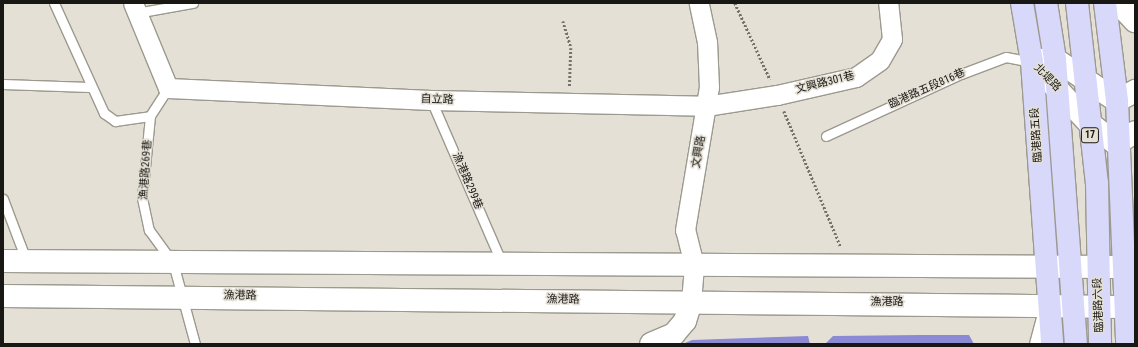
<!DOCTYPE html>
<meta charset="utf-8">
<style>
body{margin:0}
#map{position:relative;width:1138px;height:347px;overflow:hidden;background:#e4e0d5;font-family:"Roboto Condensed","Noto Sans TC",sans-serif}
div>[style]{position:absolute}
.water>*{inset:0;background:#8c89d5}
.path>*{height:2.5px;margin-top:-1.25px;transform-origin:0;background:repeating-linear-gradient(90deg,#75726b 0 2px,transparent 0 4px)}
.roads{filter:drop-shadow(1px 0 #9c998e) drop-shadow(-1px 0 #9c998e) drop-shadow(0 1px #9c998e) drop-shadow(0 -1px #9c998e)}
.lane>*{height:9px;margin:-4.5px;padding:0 4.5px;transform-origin:4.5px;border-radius:4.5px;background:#fff}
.street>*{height:19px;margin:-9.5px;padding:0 9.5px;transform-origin:9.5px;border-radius:9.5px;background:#fff}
.secondary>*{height:22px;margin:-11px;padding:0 11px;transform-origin:11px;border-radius:11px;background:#fff}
.primary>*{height:22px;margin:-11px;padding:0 11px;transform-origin:11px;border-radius:11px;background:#d8d8fb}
span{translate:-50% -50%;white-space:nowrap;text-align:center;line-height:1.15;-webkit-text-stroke:3px #e4e0d5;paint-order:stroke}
.shield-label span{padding:1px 3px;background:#e4e0d5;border:1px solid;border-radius:3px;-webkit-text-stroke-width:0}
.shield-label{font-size:10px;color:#191714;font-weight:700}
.street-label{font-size:11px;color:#191714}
.frame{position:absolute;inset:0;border:4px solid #191714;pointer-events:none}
</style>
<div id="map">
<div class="water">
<i style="clip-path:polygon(920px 335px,969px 335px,974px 344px,825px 344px,833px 336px)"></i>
<i style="clip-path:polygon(808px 336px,810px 344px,683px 344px,692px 340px)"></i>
</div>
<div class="path">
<i style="left:735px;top:3px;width:84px;rotate:65.3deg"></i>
<i style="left:563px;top:21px;width:28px;rotate:73deg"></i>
<i style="left:571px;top:48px;width:38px;rotate:92deg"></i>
<i style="left:784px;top:111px;width:147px;rotate:67.3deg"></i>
</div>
<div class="roads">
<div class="lane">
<i style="left:54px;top:3px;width:121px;rotate:65.6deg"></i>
<i style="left:104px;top:113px;width:14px;rotate:36deg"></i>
<i style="left:115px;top:121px;width:35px;rotate:-8deg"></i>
<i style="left:136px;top:13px;width:58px;rotate:-10deg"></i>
<i style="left:3px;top:84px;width:86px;rotate:2deg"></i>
<i style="left:168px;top:88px;width:33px;rotate:123deg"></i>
<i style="left:150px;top:116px;width:82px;rotate:95.6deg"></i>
<i style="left:142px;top:198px;width:33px;rotate:78deg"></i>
<i style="left:149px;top:230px;width:41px;rotate:54deg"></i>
<i style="left:173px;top:263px;width:84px;rotate:74.8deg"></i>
<i style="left:431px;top:100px;width:178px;rotate:66.5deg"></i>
<i style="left:826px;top:136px;width:149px;rotate:-24.7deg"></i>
<i style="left:961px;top:74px;width:48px;rotate:-20.7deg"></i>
<i style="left:1006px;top:57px;width:26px;rotate:11deg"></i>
<i style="left:3px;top:199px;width:65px;rotate:69.3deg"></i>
</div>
<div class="street">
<i style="left:133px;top:3px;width:92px;rotate:67.6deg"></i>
<i style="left:168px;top:88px;width:263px;rotate:2.6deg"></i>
<i style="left:431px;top:100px;width:275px;rotate:1.2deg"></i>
<i style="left:706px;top:106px;width:72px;rotate:-8.8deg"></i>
<i style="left:777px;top:95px;width:81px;rotate:-12.8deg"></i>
<i style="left:856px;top:77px;width:29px;rotate:-35deg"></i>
<i style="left:880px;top:60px;width:24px;rotate:-60deg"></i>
<i style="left:892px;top:39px;width:36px;rotate:-96deg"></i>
<i style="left:691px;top:301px;width:36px;rotate:-85deg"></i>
<i style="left:694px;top:265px;width:36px;rotate:-104deg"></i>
<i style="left:685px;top:230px;width:145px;rotate:-80.5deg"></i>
<i style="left:709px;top:87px;width:45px;rotate:-92.5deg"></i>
<i style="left:707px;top:42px;width:40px;rotate:-102deg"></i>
<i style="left:1039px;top:344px;width:31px;rotate:-75deg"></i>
</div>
<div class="secondary">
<i style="left:1118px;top:3px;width:25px;rotate:47deg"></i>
<i style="left:1041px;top:60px;width:14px;rotate:-4deg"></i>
<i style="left:1055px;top:59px;width:75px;rotate:34.1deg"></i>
<i style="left:1117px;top:101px;width:21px;rotate:-29deg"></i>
<i style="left:1032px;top:62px;width:82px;rotate:47deg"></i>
<i style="left:1088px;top:122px;width:36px;rotate:38deg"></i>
<i style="left:1116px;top:144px;width:22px;rotate:-32deg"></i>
<i style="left:3px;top:261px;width:1119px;rotate:0.31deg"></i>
<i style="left:3px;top:296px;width:1121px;rotate:0.56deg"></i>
<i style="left:651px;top:344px;width:25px;rotate:-23deg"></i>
<i style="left:674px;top:334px;width:17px;rotate:-50deg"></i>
<i style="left:685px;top:321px;width:21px;rotate:-73deg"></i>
</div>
<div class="primary">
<i style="left:1022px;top:3px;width:60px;rotate:80.4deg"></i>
<i style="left:1032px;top:62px;width:283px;rotate:85.9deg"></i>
<i style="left:1046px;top:3px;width:57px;rotate:80.9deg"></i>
<i style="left:1055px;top:59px;width:286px;rotate:85.8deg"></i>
<i style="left:1077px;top:3px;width:181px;rotate:83.7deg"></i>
<i style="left:1097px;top:183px;width:161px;rotate:88.9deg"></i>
<i style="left:1105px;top:3px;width:99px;rotate:83deg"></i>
<i style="left:1117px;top:101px;width:243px;rotate:87.6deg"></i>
</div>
</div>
<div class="shield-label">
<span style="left:1090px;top:135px">17</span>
</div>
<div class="street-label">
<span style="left:1047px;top:78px;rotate:46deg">北堤路</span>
<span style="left:825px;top:83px;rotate:-14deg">文興路301巷</span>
<span style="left:927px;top:89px;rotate:-24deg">臨港路五段816巷</span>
<span style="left:437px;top:100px;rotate:2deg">自立路</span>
<span style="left:1037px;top:135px;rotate:-94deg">臨港路五段</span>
<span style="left:699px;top:152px;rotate:-80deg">文興路</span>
<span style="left:146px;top:170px;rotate:-86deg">漁港路269巷</span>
<span style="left:467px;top:181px;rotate:67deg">漁港路299巷</span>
<span style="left:240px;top:296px;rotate:1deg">漁港路</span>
<span style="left:563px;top:300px;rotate:1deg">漁港路</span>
<span style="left:887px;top:302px">漁港路</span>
<span style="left:1099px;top:305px;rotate:-92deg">臨港路六段</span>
</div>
<div class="frame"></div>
</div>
